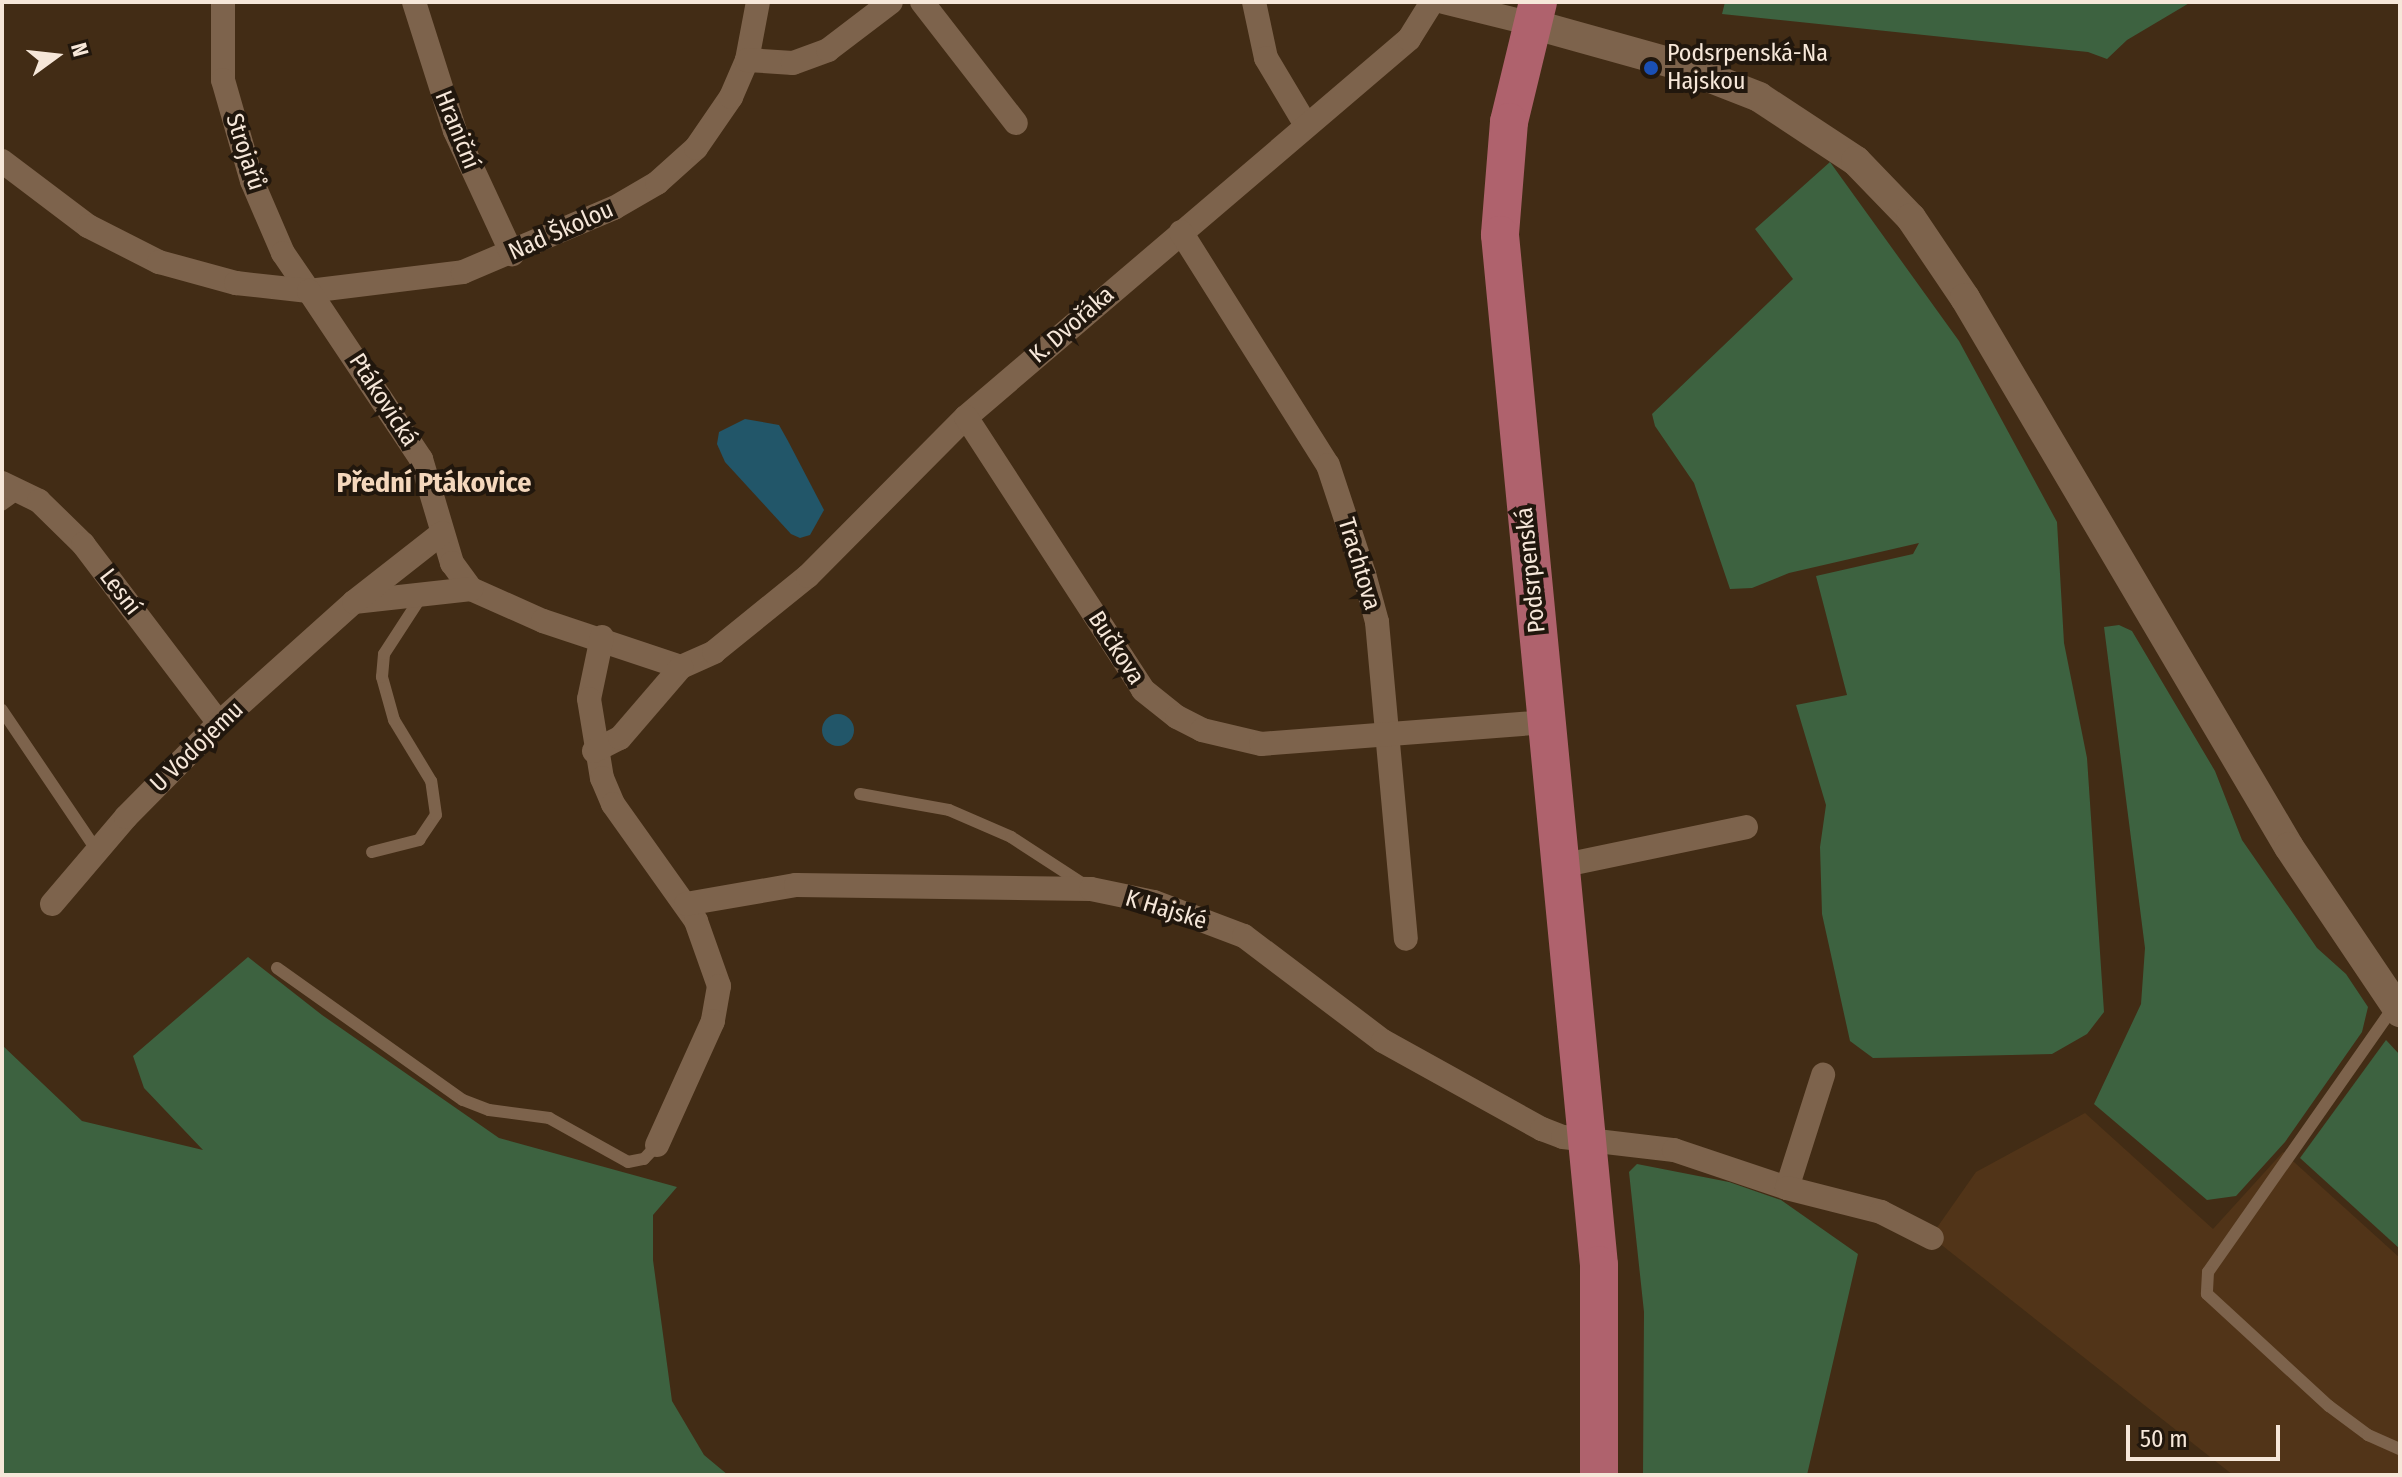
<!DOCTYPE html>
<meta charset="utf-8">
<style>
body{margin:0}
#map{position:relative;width:2402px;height:1477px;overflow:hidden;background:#422c15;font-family:"Fira Sans Condensed",sans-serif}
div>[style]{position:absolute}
.built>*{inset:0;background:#513418}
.green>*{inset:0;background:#3d6240}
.water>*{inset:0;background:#225669}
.round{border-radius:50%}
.service>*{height:12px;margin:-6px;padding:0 6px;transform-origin:6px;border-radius:6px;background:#7d634c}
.minor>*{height:24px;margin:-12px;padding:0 12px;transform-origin:12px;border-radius:12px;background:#7d634c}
.tertiary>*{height:30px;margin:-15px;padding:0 15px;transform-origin:15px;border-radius:15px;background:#7d634c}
.primary>*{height:38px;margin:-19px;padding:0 19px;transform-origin:19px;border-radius:19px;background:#af626d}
.dots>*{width:22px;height:22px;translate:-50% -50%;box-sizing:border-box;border:4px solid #21170d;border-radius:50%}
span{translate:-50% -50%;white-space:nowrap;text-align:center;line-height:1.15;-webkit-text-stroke:8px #21170d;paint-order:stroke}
.poi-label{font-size:24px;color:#f6e7d9}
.left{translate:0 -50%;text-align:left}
.street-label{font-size:24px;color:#f6e7d9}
.quarter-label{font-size:28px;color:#f4d7bc;font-weight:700}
.frame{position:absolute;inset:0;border:4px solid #f6e7d9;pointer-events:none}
.north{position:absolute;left:16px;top:16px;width:80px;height:80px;-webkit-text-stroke:6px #21170d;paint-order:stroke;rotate:75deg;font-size:22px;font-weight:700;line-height:32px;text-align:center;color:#f6e7d9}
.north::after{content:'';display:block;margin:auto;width:28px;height:36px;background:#f6e7d9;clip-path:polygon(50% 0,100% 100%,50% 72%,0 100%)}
.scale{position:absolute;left:2126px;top:1425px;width:154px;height:36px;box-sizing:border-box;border:4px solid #f6e7d9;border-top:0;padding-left:10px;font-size:24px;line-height:28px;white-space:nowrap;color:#f6e7d9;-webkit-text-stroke:6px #21170d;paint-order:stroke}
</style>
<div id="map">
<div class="built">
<i style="clip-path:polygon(2085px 1113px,2213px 1229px,2283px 1152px,2400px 1258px,2400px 1475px,2233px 1475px,1939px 1243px,1936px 1229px,1976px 1172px)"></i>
</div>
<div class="green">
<i style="clip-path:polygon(1725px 2px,2191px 2px,2127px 40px,2107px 59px,2088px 52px,1722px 14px)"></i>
<i style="clip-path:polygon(1830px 162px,1959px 341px,2057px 522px,2064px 643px,2087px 758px,2104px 1012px,2087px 1034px,2052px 1054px,1873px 1058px,1850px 1041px,1822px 914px,1820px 847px,1826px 805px,1796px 705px,1847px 695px,1816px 576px,1913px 554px,1919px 543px,1789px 573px,1752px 588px,1730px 589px,1694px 483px,1655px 426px,1652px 414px,1793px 279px,1755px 229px)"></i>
<i style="clip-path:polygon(2119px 625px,2132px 631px,2215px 771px,2242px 840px,2317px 948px,2346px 974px,2368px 1007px,2362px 1032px,2285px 1142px,2236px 1196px,2207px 1200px,2094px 1104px,2141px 1004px,2145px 948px,2104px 627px)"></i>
<i style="clip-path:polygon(248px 957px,322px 1015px,499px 1138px,677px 1187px,653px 1215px,653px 1260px,672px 1401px,704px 1455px,728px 1475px,2px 1475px,2px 1045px,82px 1121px,203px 1150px,144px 1088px,133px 1056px)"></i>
<i style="clip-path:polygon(2386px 1040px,2400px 1055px,2400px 1249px,2300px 1158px)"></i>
<i style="clip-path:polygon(1637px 1164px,1729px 1182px,1781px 1200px,1858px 1254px,1807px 1475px,1643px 1475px,1644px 1312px,1629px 1172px)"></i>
</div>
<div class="water">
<i style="clip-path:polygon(745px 419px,779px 425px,788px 441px,824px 510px,810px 535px,800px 538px,791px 534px,725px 462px,717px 444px,719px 432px)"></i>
<i class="round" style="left:822px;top:714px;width:32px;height:32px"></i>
</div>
<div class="service">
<i style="left:2px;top:505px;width:22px;rotate:-36deg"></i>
<i style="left:2px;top:710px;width:170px;rotate:56deg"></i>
<i style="left:860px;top:794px;width:90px;rotate:10.2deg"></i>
<i style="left:949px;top:810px;width:68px;rotate:23.5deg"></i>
<i style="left:1011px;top:837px;width:88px;rotate:33deg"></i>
<i style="left:372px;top:852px;width:49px;rotate:-14.3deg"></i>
<i style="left:419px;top:840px;width:30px;rotate:-56deg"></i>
<i style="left:436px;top:815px;width:34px;rotate:-98deg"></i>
<i style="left:431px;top:781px;width:71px;rotate:-121.2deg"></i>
<i style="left:394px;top:720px;width:45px;rotate:-105.6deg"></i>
<i style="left:382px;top:677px;width:23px;rotate:-85deg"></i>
<i style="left:384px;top:654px;width:68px;rotate:-57deg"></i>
<i style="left:277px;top:968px;width:228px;rotate:35.4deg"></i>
<i style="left:463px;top:1100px;width:28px;rotate:21deg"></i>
<i style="left:489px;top:1110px;width:61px;rotate:7.6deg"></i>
<i style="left:549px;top:1118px;width:90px;rotate:29.1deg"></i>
<i style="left:628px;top:1162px;width:16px;rotate:-11deg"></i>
<i style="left:644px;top:1159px;width:19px;rotate:-47deg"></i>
<i style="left:2395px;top:1005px;width:326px;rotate:125deg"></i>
<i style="left:2208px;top:1272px;width:22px;rotate:93deg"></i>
<i style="left:2207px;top:1294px;width:166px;rotate:42.6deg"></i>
<i style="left:2329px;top:1406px;width:49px;rotate:36.6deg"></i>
<i style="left:2368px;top:1435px;width:35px;rotate:24deg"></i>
</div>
<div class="minor">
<i style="left:223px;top:2px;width:78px;rotate:90deg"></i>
<i style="left:223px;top:80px;width:105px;rotate:74deg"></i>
<i style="left:252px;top:181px;width:78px;rotate:66.7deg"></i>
<i style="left:283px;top:253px;width:46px;rotate:55.6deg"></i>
<i style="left:309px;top:291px;width:155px;rotate:-7deg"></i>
<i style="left:463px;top:272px;width:164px;rotate:-23deg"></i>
<i style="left:614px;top:208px;width:50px;rotate:-30.2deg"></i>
<i style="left:657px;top:183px;width:52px;rotate:-41.9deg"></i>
<i style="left:696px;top:148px;width:62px;rotate:-55.5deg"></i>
<i style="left:731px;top:97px;width:40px;rotate:-66.6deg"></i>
<i style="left:747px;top:60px;width:59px;rotate:-79.3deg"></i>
<i style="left:414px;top:2px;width:135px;rotate:72.4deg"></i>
<i style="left:455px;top:131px;width:136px;rotate:65.1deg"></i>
<i style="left:922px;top:2px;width:153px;rotate:52.2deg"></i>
<i style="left:1254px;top:2px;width:57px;rotate:77.9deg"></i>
<i style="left:1266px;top:58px;width:78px;rotate:59.2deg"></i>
<i style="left:1444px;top:2px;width:91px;rotate:14deg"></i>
<i style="left:747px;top:60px;width:46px;rotate:3.7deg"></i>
<i style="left:793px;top:63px;width:37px;rotate:-20deg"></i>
<i style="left:828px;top:50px;width:79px;rotate:-37.3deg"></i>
<i style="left:2px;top:161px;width:108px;rotate:37.1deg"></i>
<i style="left:88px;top:226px;width:80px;rotate:26.9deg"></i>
<i style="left:159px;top:262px;width:80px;rotate:15.3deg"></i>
<i style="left:236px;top:283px;width:73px;rotate:6.3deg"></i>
<i style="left:309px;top:291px;width:202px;rotate:56.3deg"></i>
<i style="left:421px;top:459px;width:109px;rotate:73.4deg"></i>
<i style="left:452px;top:563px;width:32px;rotate:54deg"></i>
<i style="left:471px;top:589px;width:79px;rotate:24deg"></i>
<i style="left:543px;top:621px;width:145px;rotate:18.4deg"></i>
<i style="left:681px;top:667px;width:36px;rotate:-24deg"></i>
<i style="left:714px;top:652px;width:121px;rotate:-39deg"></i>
<i style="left:808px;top:576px;width:224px;rotate:-45.2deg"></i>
<i style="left:966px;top:417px;width:582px;rotate:-40.47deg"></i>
<i style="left:1409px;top:39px;width:44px;rotate:-58.1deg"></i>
<i style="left:1181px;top:232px;width:275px;rotate:57.8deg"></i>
<i style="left:1328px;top:465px;width:115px;rotate:71.7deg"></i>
<i style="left:1364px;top:574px;width:50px;rotate:74.8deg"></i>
<i style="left:1377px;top:622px;width:318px;rotate:84.8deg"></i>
<i style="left:966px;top:417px;width:325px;rotate:57deg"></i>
<i style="left:1143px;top:690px;width:43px;rotate:38.5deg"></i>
<i style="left:1177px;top:717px;width:28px;rotate:27deg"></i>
<i style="left:1202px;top:730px;width:61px;rotate:13.3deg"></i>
<i style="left:1261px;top:744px;width:286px;rotate:-4.4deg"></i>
<i style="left:2px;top:483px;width:41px;rotate:25.9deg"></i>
<i style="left:39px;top:501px;width:62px;rotate:44.3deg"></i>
<i style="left:83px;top:544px;width:225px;rotate:52.8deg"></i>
<i style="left:354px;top:602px;width:118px;rotate:-6.3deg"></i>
<i style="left:602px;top:637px;width:63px;rotate:101.8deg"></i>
<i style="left:589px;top:699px;width:80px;rotate:80.7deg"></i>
<i style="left:602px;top:778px;width:28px;rotate:67deg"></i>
<i style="left:613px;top:804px;width:143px;rotate:54.6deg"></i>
<i style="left:696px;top:921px;width:69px;rotate:70.5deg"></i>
<i style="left:719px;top:986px;width:36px;rotate:100deg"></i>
<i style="left:713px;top:1021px;width:136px;rotate:114.3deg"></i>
<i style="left:594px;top:751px;width:29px;rotate:-27deg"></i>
<i style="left:620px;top:738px;width:94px;rotate:-49.3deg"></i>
<i style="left:1560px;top:866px;width:190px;rotate:-11.8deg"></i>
<i style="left:52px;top:904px;width:114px;rotate:-49.6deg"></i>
<i style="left:126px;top:817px;width:132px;rotate:-45.3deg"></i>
<i style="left:219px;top:723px;width:181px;rotate:-41.9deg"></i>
<i style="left:354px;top:602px;width:112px;rotate:-38.1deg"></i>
<i style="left:686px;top:904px;width:112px;rotate:-9.8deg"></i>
<i style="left:796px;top:885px;width:295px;rotate:0.8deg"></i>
<i style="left:1091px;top:889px;width:64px;rotate:11.7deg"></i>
<i style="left:1154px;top:902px;width:96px;rotate:20.7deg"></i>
<i style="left:1244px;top:936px;width:174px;rotate:37.1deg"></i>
<i style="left:1383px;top:1041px;width:182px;rotate:29deg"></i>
<i style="left:1542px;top:1129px;width:22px;rotate:21deg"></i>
<i style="left:1563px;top:1137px;width:112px;rotate:6.7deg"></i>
<i style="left:1674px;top:1150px;width:119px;rotate:18.6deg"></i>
<i style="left:1787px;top:1188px;width:119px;rotate:-72.3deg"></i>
<i style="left:1787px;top:1188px;width:97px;rotate:14.3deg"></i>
<i style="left:1881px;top:1212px;width:57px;rotate:27deg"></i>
</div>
<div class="tertiary">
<i style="left:1532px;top:24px;width:148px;rotate:15.6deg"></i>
<i style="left:1675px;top:64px;width:90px;rotate:21.4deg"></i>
<i style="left:1759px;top:97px;width:116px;rotate:33.4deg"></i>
<i style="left:1856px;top:161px;width:79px;rotate:46deg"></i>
<i style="left:1911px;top:218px;width:97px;rotate:56deg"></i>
<i style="left:1965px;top:298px;width:637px;rotate:59.45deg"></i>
<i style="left:2289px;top:847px;width:199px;rotate:56.1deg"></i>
</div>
<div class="primary">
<i style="left:1538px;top:2px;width:123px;rotate:103.6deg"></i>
<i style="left:1509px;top:122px;width:113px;rotate:94.6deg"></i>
<i style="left:1500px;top:235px;width:1035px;rotate:84.51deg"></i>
<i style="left:1599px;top:1265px;width:210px;rotate:90deg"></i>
</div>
<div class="dots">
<i style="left:1651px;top:68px;background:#1a4fb4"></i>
</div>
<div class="poi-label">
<span class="left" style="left:1667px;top:68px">Podsrpenská-Na<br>Hajskou</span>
</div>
<div class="street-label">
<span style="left:457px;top:130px;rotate:68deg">Hraniční</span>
<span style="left:245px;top:152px;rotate:72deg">Strojařů</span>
<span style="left:561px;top:231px;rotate:-24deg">Nad Školou</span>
<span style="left:1072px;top:325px;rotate:-41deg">K. Dvořáka</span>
<span style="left:383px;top:400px;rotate:57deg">Ptákovická</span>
<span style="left:1359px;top:564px;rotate:73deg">Trachtova</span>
<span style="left:1531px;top:570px;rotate:-96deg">Podsrpenská</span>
<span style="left:120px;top:592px;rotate:52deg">Lesní</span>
<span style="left:1116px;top:648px;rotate:57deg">Bučkova</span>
<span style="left:197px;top:747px;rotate:-44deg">U Vodojemu</span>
<span style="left:1166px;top:910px;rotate:17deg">K Hajské</span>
</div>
<div class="quarter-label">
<span style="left:434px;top:483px">Přední Ptákovice</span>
</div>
<div class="frame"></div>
<div class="north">N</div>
<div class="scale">50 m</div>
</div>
